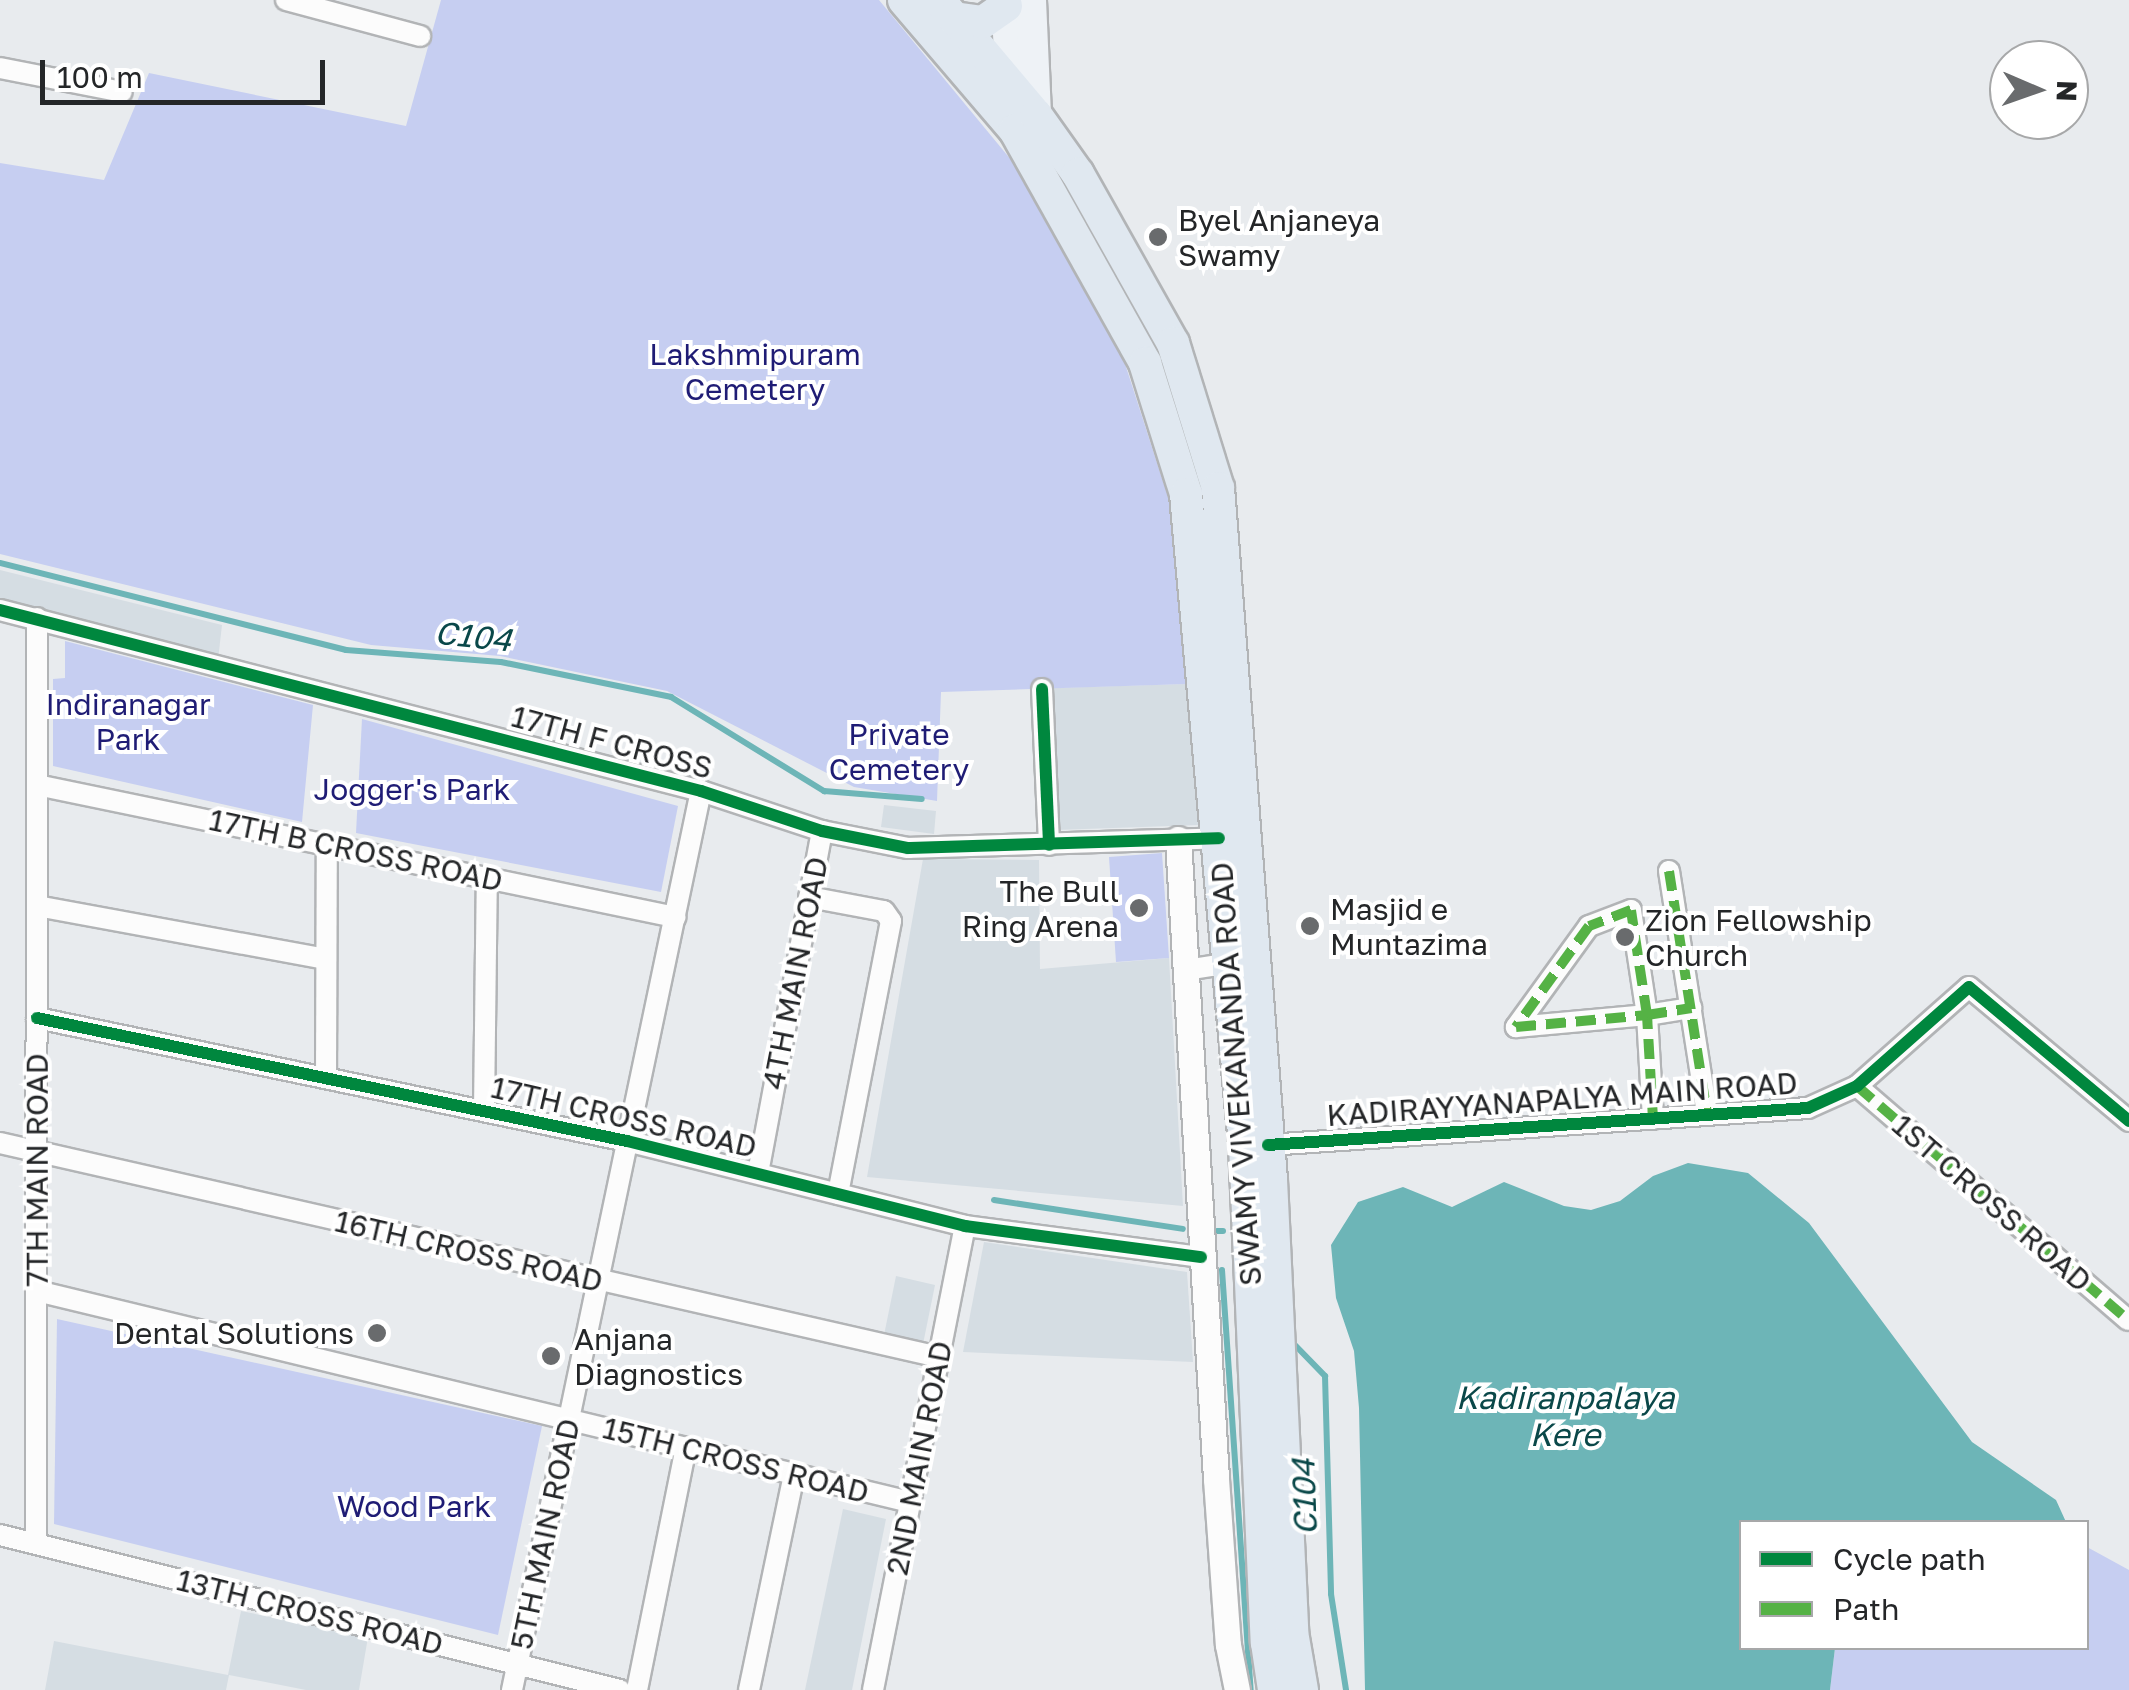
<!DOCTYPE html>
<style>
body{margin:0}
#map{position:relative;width:2129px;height:1690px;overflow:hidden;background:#e8ebee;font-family:"Golos Text",sans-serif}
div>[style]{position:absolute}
.built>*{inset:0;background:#d5dde3}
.green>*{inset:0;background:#c6cef1}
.water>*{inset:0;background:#6db5b7}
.stream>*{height:6px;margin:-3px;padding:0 3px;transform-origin:3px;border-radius:3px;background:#6db5b7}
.roads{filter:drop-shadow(2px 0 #b2b4b6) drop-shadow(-2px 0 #b2b4b6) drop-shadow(0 2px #b2b4b6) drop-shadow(0 -2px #b2b4b6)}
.minor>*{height:20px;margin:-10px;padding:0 10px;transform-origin:10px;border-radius:10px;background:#fcfcfc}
.tertiary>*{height:25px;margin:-12.5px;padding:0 12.5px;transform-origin:12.5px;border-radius:12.5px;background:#fcfcfc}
.secondary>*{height:30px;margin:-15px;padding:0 15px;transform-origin:15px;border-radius:15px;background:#eef2f6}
.primary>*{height:32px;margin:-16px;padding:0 16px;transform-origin:16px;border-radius:16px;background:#e0e8f0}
.quiet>*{height:10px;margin-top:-5px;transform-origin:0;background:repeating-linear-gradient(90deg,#55b245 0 20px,transparent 0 30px)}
.cycleway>*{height:12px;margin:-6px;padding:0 6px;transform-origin:6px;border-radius:6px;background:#00873e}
.dots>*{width:28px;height:28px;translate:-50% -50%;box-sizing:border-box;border:5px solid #fff;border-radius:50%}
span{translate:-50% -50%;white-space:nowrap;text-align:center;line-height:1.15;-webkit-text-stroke:8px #fff;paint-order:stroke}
.poi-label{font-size:30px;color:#242628}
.left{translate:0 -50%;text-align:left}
.right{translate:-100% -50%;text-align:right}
.park-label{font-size:30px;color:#1f1c75}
.street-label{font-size:30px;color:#242628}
.water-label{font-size:32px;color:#0a4849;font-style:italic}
.legend{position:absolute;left:1739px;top:1520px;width:350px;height:130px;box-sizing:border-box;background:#fff;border:2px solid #a7a8a9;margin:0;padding:12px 18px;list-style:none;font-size:30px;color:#242628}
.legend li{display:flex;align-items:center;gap:20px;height:50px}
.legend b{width:50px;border:2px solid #a7a8a9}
.north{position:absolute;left:1989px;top:40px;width:100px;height:100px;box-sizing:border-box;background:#fff;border:2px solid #a7a8a9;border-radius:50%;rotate:92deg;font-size:28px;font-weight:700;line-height:40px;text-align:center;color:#242628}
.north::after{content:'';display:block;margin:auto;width:35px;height:45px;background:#696b6d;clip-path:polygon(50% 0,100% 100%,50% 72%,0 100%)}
.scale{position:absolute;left:40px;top:60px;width:285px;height:45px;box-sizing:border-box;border:5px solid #242628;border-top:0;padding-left:12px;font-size:30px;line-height:35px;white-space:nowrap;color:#242628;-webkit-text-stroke:8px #fff;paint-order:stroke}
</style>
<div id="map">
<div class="built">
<i style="clip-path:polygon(0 570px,222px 625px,218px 660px,0 606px)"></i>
<i style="clip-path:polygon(1187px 684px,1199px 825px,1056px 830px,1052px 688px)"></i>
<i style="clip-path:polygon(884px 805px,936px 811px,934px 834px,881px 827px)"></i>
<i style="clip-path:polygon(923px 859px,1039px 860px,1040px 969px,1169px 958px,1183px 1206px,867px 1177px)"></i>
<i style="clip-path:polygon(984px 1242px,1187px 1272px,1193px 1362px,963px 1352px)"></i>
<i style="clip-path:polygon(896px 1276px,935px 1285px,922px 1349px,883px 1340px)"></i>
<i style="clip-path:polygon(843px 1509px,886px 1519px,852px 1690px,805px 1690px)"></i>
<i style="clip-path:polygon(241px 1611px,368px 1637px,359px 1690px,306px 1690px,229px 1675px,226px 1690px,45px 1690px,54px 1641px,228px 1675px)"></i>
</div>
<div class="green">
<i style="clip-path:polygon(441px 0,879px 0,1022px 173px,1118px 342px,1169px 500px,1187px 684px,941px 692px,937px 801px,854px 787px,667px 691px,500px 656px,371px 645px,0 554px,0 163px,104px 180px,149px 73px,406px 126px)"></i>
<i style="clip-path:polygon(65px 641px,313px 705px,302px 822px,53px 766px,53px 679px,65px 678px)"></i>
<i style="clip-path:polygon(362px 719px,678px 806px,661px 892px,356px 833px)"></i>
<i style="clip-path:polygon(1162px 853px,1169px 958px,1116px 962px,1109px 857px)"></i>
<i style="clip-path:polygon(57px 1319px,542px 1426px,498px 1635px,54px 1524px)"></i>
<i style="clip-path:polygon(2087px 1547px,2129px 1570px,2129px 1690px,1830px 1690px,1835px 1648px,2086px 1648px)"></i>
</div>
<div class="water">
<i style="clip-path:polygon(1688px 1163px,1748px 1173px,1809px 1223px,1972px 1442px,2056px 1500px,2066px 1522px,1742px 1522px,1742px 1648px,1835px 1648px,1830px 1690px,1365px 1690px,1359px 1408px,1354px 1351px,1336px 1298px,1331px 1245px,1358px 1202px,1403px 1187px,1452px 1207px,1504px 1182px,1564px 1206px,1591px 1210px,1620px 1201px,1653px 1176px)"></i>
</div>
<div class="stream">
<i style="left:0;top:563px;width:357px;rotate:14.1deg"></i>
<i style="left:346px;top:650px;width:155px;rotate:4.4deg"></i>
<i style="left:501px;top:662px;width:174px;rotate:11.6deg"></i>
<i style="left:671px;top:697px;width:180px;rotate:31.6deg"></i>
<i style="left:824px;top:791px;width:98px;rotate:4.7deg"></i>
<i style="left:994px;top:1200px;width:191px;rotate:8.7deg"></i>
<i style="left:1217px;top:1231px;width:6px"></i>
<i style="left:1222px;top:1270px;width:421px;rotate:86.1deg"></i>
<i style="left:1291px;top:1341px;width:49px;rotate:45.8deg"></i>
<i style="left:1325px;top:1376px;width:218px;rotate:88.4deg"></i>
<i style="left:1331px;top:1594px;width:97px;rotate:81.1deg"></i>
</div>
<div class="roads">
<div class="minor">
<i style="left:286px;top:0;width:139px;rotate:15deg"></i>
<i style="left:0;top:68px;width:124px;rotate:11.1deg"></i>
<i style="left:0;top:610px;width:724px;rotate:14.48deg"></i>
<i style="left:701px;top:791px;width:127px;rotate:18.3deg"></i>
<i style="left:822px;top:831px;width:88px;rotate:11.2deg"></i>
<i style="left:908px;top:848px;width:311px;rotate:-1.8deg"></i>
<i style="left:1042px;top:689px;width:156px;rotate:87.4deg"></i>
<i style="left:37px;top:785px;width:652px;rotate:11.69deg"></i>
<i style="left:1669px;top:871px;width:247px;rotate:81.1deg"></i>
<i style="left:809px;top:897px;width:76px;rotate:10.6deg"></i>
<i style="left:884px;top:911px;width:12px;rotate:55deg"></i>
<i style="left:891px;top:921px;width:278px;rotate:101deg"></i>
<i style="left:37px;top:906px;width:293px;rotate:10.4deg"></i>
<i style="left:1185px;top:970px;width:47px;rotate:-8.7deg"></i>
<i style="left:37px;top:1018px;width:603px;rotate:11.78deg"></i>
<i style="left:627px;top:1141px;width:349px;rotate:14.1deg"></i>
<i style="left:965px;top:1226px;width:238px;rotate:7.5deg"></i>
<i style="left:326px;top:1078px;width:234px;rotate:-89.8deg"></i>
<i style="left:1857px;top:1086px;width:358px;rotate:40.8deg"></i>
<i style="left:484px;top:1111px;width:234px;rotate:-89.3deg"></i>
<i style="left:1653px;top:1119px;width:104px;rotate:-93.3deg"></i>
<i style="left:1647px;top:1015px;width:106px;rotate:-98.7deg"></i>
<i style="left:1631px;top:910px;width:45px;rotate:159.1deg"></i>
<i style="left:1589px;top:926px;width:125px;rotate:125.9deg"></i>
<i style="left:1516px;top:1027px;width:132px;rotate:-5.2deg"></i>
<i style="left:1647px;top:1015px;width:45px;rotate:-9deg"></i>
<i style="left:0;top:1143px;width:963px;rotate:12.84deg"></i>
<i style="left:1268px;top:1145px;width:541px;rotate:-3.92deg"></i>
<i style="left:1808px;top:1108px;width:54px;rotate:-24.2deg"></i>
<i style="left:1857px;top:1086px;width:149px;rotate:-41.5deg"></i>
<i style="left:1969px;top:987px;width:209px;rotate:39.9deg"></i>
<i style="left:758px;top:1173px;width:348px;rotate:-79.4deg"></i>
<i style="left:37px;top:1291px;width:898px;rotate:13.59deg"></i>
<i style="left:0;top:1535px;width:639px;rotate:14.04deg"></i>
<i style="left:36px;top:1542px;width:924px;rotate:-89.94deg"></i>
<i style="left:512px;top:1690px;width:919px;rotate:-78.13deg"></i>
<i style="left:637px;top:1690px;width:247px;rotate:-78.6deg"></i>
<i style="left:749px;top:1690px;width:221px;rotate:-78.2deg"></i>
<i style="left:873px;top:1690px;width:473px;rotate:-78.8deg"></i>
</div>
<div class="tertiary">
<i style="left:1178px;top:839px;width:641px;rotate:86.6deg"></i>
<i style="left:1216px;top:1479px;width:166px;rotate:85.9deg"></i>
<i style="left:1228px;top:1645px;width:46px;rotate:78.7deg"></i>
</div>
<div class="secondary">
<i style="left:1003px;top:95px;width:12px;rotate:-48deg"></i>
<i style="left:1011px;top:86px;width:86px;rotate:-93.3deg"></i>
<i style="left:1026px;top:122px;width:12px;rotate:-35deg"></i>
<i style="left:1036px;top:115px;width:115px;rotate:-92.5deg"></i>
</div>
<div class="primary">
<i style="left:904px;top:0;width:171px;rotate:49.5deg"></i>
<i style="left:1015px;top:130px;width:267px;rotate:60.8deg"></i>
<i style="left:1145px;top:363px;width:137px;rotate:72.6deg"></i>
<i style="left:1186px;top:494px;width:654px;rotate:84.82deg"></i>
<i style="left:1245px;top:1145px;width:498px;rotate:87.5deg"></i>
<i style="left:1267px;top:1643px;width:48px;rotate:81.5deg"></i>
<i style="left:939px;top:0;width:150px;rotate:49.9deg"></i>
<i style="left:1036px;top:115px;width:72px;rotate:54.6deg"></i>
<i style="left:1078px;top:174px;width:194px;rotate:60.7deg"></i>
<i style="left:1173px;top:343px;width:152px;rotate:72.8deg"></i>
<i style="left:1218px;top:488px;width:694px;rotate:85.62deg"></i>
<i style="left:1271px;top:1180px;width:452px;rotate:87.3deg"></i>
<i style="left:1292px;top:1632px;width:59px;rotate:80.2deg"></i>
<i style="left:954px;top:18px;width:29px;rotate:8deg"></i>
<i style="left:983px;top:22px;width:28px;rotate:-35deg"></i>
</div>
</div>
<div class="quiet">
<i style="left:1669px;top:871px;width:247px;rotate:81.1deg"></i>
<i style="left:1857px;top:1086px;width:358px;rotate:40.8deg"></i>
<i style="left:1653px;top:1119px;width:104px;rotate:-93.3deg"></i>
<i style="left:1647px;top:1015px;width:106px;rotate:-98.7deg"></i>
<i style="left:1631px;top:910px;width:45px;rotate:159.1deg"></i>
<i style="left:1589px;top:926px;width:125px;rotate:125.9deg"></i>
<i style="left:1516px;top:1027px;width:132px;rotate:-5.2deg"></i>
<i style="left:1647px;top:1015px;width:45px;rotate:-9deg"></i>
</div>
<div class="cycleway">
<i style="left:0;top:610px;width:724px;rotate:14.48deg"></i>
<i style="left:701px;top:791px;width:127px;rotate:18.3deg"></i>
<i style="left:822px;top:831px;width:88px;rotate:11.2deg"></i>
<i style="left:908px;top:848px;width:311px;rotate:-1.8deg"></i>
<i style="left:1042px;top:689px;width:156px;rotate:87.4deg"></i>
<i style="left:37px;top:1018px;width:603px;rotate:11.78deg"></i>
<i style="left:627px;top:1141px;width:349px;rotate:14.1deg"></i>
<i style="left:965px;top:1226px;width:238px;rotate:7.5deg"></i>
<i style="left:1268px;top:1145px;width:541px;rotate:-3.92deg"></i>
<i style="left:1808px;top:1108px;width:54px;rotate:-24.2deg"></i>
<i style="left:1857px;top:1086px;width:149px;rotate:-41.5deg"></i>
<i style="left:1969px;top:987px;width:209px;rotate:39.9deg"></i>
</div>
<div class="dots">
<i style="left:1158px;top:237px;background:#696b6d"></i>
<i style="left:1139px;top:908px;background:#696b6d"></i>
<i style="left:1310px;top:926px;background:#696b6d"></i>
<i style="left:1625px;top:937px;background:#696b6d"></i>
<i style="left:377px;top:1333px;background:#696b6d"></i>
<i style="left:551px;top:1356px;background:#696b6d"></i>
</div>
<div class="poi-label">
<span class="left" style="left:1178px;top:237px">Byel Anjaneya<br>Swamy</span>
<span class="right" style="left:1119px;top:908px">The Bull<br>Ring Arena</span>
<span class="left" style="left:1330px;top:926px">Masjid e<br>Muntazima</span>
<span class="left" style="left:1645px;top:937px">Zion Fellowship<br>Church</span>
<span class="right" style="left:354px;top:1333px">Dental Solutions</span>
<span class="left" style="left:574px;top:1356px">Anjana<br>Diagnostics</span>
</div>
<div class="park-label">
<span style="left:755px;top:371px">Lakshmipuram<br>Cemetery</span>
<span style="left:128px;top:721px">Indiranagar<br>Park</span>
<span style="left:899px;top:751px">Private<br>Cemetery</span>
<span style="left:412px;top:789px">Jogger's Park</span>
<span style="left:414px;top:1506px">Wood Park</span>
</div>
<div class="street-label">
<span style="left:612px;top:742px;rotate:15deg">17TH F CROSS</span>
<span style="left:356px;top:850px;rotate:12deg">17TH B CROSS ROAD</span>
<span style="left:795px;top:973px;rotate:-79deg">4TH MAIN ROAD</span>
<span style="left:1236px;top:1074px;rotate:-94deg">SWAMY VIVEKANANDA ROAD</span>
<span style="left:1562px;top:1099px;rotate:-4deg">KADIRAYYANAPALYA MAIN ROAD</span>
<span style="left:624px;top:1117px;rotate:13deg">17TH CROSS ROAD</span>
<span style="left:37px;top:1170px;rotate:-90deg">7TH MAIN ROAD</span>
<span style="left:1992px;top:1203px;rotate:41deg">1ST CROSS ROAD</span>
<span style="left:469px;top:1251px;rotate:13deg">16TH CROSS ROAD</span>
<span style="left:919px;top:1458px;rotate:-79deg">2ND MAIN ROAD</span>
<span style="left:736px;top:1460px;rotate:14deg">15TH CROSS ROAD</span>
<span style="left:545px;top:1534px;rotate:-78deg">5TH MAIN ROAD</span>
<span style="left:310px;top:1612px;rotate:14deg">13TH CROSS ROAD</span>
</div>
<div class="water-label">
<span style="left:473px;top:636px;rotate:6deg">C104</span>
<span style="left:1565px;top:1416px">Kadiranpalaya<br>Kere</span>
<span style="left:1304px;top:1497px;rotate:-92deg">C104</span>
</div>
<ul class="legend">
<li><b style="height:12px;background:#00873e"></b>Cycle path</li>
<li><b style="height:12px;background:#55b245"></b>Path</li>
</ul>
<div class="north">N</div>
<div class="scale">100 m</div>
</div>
